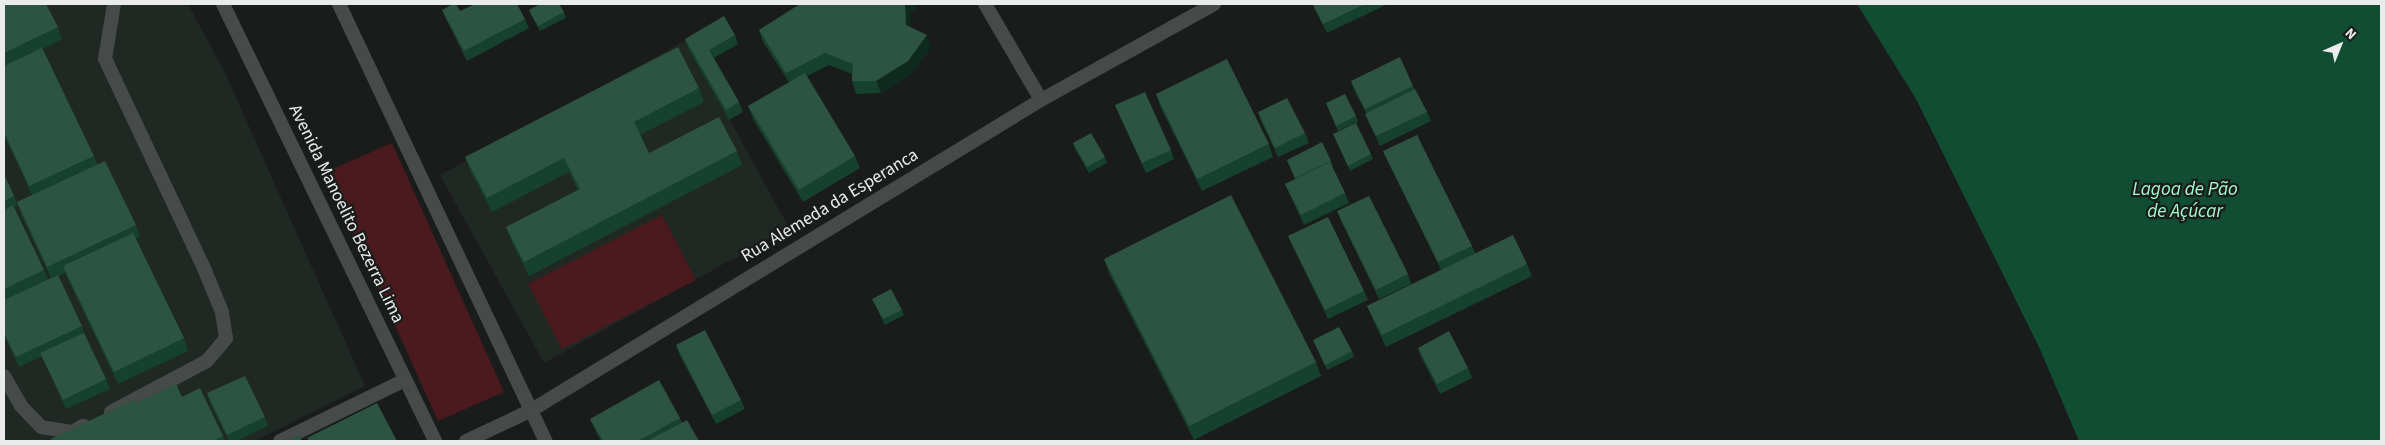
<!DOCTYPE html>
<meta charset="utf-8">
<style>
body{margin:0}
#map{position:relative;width:2385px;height:445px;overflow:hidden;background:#191c1a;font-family:"Source Sans 3",sans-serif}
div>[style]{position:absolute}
.built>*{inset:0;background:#1f2823}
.green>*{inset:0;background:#4a1a1e}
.water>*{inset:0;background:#114d33}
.service>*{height:14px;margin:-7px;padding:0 7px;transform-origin:7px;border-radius:7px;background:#464a48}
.minor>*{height:14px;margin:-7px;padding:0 7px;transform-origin:7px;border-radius:7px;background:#464a48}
.tertiary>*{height:14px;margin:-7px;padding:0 7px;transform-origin:7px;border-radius:7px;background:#464a48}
.wall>*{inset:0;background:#16412e}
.shaded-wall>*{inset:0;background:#0e2a1e}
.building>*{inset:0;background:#2d5342}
span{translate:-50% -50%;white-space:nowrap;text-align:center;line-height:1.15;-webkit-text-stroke:4.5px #191c1a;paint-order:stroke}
.street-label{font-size:18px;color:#e9ecea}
.water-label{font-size:19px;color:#a3facb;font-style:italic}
.frame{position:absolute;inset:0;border:5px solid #e9ecea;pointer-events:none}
.north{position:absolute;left:2315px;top:20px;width:50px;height:50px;-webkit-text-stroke:4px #191c1a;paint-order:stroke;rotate:44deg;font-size:14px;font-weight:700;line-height:20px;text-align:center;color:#e9ecea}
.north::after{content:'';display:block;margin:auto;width:18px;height:22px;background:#e9ecea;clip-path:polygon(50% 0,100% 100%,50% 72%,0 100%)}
</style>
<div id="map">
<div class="built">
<i style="clip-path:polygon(4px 4px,188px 4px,226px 75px,365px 386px,255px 441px,4px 441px)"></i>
<i style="clip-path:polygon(686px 40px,789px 228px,544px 363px,440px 175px)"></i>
</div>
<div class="green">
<i style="clip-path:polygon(392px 143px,504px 392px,438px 421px,326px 172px)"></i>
<i style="clip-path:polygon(662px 215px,696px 280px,562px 349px,528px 284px)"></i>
</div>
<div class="water">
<i style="clip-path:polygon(1857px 4px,2381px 4px,2381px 441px,2079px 441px,2039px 347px,1916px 99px)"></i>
</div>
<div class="service">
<i style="left:4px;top:376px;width:34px;rotate:60deg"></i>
<i style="left:21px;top:406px;width:29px;rotate:46deg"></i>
<i style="left:41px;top:427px;width:31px;rotate:9deg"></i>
<i style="left:72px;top:432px;width:13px;rotate:-29deg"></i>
<i style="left:111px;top:412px;width:109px;rotate:-28deg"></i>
<i style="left:207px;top:361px;width:30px;rotate:-50deg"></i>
<i style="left:226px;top:338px;width:26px;rotate:-99deg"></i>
<i style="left:222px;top:312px;width:50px;rotate:-112.4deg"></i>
<i style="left:203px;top:266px;width:229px;rotate:-115.3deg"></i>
<i style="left:105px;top:59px;width:56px;rotate:-80.7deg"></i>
</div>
<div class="minor">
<i style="left:985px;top:4px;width:111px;rotate:59.7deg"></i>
<i style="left:280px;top:441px;width:139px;rotate:-26deg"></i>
<i style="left:466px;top:441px;width:71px;rotate:-25.1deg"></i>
<i style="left:530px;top:411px;width:598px;rotate:-31.33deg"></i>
<i style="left:1041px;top:100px;width:198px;rotate:-29deg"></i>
</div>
<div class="tertiary">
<i style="left:223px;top:4px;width:486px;rotate:64.1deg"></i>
<i style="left:339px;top:4px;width:484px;rotate:64.7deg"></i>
</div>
<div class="wall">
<i style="clip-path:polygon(4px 4px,58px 27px,62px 39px,43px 49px,94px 156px,97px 164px,136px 225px,140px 237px,136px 239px,184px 338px,188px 351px,118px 384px,65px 273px,58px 276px,82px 326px,85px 336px,106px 379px,110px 389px,66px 409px,42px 356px,19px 367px,4px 335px,4px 174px,14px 196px,18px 206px,14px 207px,44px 270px,48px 279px,51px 278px,21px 214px,17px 202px,32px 195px,4px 135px)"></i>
<i style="clip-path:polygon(800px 4px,917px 4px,917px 5px,910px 15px,910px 27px,931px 47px,913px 73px,881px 93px,856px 94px,852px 81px,852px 74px,829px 65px,807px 76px,855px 156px,860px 168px,803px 202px,753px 119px,748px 106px,789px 82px,763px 42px,759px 30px)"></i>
<i style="clip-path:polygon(1312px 4px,1388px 4px,1327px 33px)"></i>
<i style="clip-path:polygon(442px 10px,525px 19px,529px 28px,467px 61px,446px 19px)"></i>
<i style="clip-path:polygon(529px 10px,564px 12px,566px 18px,540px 31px,531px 15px)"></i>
<i style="clip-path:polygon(735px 35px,738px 44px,714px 58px,739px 102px,743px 112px,729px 120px,688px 48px,685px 39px)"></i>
<i style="clip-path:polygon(1351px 81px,1413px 86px,1427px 112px,1431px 121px,1380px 146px,1369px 123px,1366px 113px,1354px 90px)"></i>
<i style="clip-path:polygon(699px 88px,704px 102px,640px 135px,649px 153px,737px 151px,742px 165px,529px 276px,511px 241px,506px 227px,578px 190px,569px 172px,492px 212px,470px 170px,465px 157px)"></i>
<i style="clip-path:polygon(1156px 94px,1269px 144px,1273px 157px,1202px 191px,1160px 106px)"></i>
<i style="clip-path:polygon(1326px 103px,1356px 116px,1358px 122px,1338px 131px)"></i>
<i style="clip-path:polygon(1115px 105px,1171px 150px,1174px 159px,1146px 173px,1119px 115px)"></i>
<i style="clip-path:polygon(1258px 112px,1305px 133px,1309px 143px,1278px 157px,1261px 121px)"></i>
<i style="clip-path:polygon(1333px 134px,1371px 154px,1373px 159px,1350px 171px)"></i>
<i style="clip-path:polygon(1073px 143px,1105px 157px,1107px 163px,1089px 173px,1075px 149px)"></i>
<i style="clip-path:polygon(1383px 151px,1472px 246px,1475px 253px,1527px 264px,1532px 276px,1386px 347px,1372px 318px,1367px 306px,1441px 270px,1387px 160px)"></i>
<i style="clip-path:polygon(1287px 160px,1331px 161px,1333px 166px,1332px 166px,1345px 193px,1349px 203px,1304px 225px,1289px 193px,1285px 184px,1295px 179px)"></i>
<i style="clip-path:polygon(1337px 211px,1408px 274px,1411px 284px,1379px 299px,1341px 221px)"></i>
<i style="clip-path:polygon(1288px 236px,1364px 291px,1368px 300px,1328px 319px,1292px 245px)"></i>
<i style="clip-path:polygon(1104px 259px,1316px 362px,1321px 376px,1194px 440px,1109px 273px)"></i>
<i style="clip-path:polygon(872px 299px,902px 310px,904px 315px,885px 325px)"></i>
<i style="clip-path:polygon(1313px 340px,1352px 351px,1354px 357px,1327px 370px)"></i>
<i style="clip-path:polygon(676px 345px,741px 400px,745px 409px,716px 424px,679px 354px)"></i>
<i style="clip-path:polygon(1418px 348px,1468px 368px,1472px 378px,1440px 394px,1421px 357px)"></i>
<i style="clip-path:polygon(207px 393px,265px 417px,268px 426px,236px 441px,229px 441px,210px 403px)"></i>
<i style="clip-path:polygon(182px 397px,223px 436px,225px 441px,52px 441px,135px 403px)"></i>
<i style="clip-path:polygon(680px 418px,682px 423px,699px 441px,601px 441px,594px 428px,590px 419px)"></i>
</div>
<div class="shaded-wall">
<i style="clip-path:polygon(905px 4px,917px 4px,917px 5px,910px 15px,911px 37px,906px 25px)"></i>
<i style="clip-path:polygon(927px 35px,931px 47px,913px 73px,881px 93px,876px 81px)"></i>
</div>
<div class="building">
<i style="clip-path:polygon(4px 4px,46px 4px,58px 27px,4px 53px)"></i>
<i style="clip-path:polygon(453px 4px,456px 4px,460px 11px,475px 4px,517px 4px,525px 19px,464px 51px,442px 10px)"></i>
<i style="clip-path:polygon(540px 4px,559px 4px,564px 12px,538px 26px,529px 10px)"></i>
<i style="clip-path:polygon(800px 4px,905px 4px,906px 25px,927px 35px,908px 61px,876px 81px,852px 81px,853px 64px,825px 53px,786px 73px,759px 30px)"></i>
<i style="clip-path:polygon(1313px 4px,1365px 4px,1323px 24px)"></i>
<i style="clip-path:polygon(724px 16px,735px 35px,709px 50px,739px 102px,726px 110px,685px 39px)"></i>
<i style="clip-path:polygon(678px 47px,699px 88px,634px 122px,649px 153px,719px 117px,737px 151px,524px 262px,506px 227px,580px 189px,564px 158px,487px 198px,465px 157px)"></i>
<i style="clip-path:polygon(42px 48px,94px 156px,29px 186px,4px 132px,4px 66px)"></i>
<i style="clip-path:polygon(1400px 57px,1413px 86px,1365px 109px,1351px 81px)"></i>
<i style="clip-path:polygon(1227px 59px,1269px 144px,1197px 179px,1156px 94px)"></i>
<i style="clip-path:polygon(805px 73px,855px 156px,799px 190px,748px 106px)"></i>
<i style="clip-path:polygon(1415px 89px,1427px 112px,1376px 136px,1365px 114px)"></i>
<i style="clip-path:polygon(1145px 92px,1171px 150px,1142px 163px,1115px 105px)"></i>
<i style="clip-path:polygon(1345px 94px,1356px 116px,1336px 126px,1326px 103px)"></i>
<i style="clip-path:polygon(1287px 98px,1305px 133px,1275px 148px,1258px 112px)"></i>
<i style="clip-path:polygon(1356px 123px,1371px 154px,1348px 166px,1333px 134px)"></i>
<i style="clip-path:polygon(1091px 133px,1105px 157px,1087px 167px,1073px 143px)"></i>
<i style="clip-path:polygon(1417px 135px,1472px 246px,1438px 262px,1383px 151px)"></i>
<i style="clip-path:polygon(1322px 142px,1331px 161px,1295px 178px,1287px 160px)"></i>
<i style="clip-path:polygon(105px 161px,136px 225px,47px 267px,17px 202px)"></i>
<i style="clip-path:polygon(1330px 162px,1345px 193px,1301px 215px,1285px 184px)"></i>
<i style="clip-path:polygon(4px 174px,14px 196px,4px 201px)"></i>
<i style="clip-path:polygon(1231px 195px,1316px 362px,1189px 426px,1104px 259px)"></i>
<i style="clip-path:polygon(1369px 196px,1408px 274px,1376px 290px,1337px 211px)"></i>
<i style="clip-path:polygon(13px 205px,44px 270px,4px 289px,4px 210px)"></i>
<i style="clip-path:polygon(1328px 217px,1364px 291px,1325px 310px,1288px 236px)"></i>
<i style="clip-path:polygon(133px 233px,184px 338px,114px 372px,63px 266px)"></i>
<i style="clip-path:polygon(1513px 235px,1527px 264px,1382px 335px,1367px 306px)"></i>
<i style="clip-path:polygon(58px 275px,82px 326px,16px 357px,4px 333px,4px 300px)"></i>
<i style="clip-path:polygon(891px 289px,902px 310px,883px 319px,872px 299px)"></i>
<i style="clip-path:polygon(1339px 327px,1352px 351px,1325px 365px,1313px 340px)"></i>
<i style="clip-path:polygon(705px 330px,741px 400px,712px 415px,676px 345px)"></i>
<i style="clip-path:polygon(1449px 331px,1468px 368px,1437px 384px,1418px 348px)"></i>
<i style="clip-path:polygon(84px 333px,106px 379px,63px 400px,40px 353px)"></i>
<i style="clip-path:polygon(245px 376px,265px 417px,227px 435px,207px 393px)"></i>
<i style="clip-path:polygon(659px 380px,680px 418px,638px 441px,603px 441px,590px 419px)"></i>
<i style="clip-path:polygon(176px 384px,182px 397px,200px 388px,223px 436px,212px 441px,52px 441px,51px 439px,133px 400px,135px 403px)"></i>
<i style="clip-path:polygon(377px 403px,397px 441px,309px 441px,307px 438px)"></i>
<i style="clip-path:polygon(687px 420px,699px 441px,647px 441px)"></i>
<i style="clip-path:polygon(299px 435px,302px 441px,288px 441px)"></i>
</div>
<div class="street-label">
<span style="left:830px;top:206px;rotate:-31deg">Rua Alemeda da Esperanca</span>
<span style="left:346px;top:214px;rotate:64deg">Avenida Manoelito Bezerra Lima</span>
</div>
<div class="water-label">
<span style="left:2185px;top:201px">Lagoa de Pão<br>de Açúcar</span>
</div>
<div class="frame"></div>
<div class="north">N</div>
</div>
